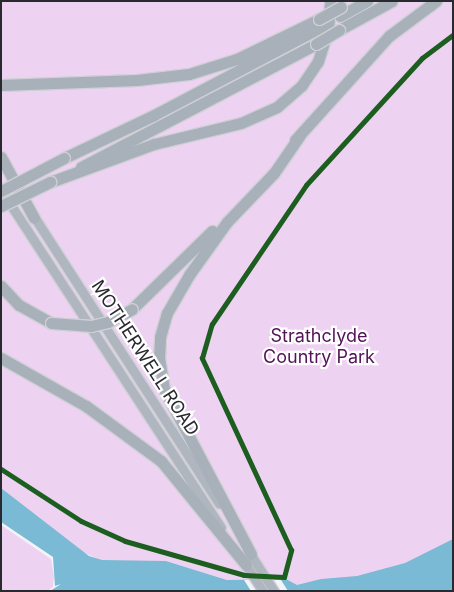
<!DOCTYPE html>
<style>
body{margin:0}
#map{position:relative;width:454px;height:592px;overflow:hidden;background:#f3f4fa;font-family:Inter,sans-serif}
div>[style]{position:absolute}
.green>*{inset:0;background:#eed2f1}
.water>*{inset:0;background:#7abad4}
.pier>*{inset:0;background:#f3f4fa}
.roads{filter:drop-shadow(1px 0 #cfd0d5) drop-shadow(-1px 0 #cfd0d5) drop-shadow(0 1px #cfd0d5) drop-shadow(0 -1px #cfd0d5)}
.primary>*{height:9px;margin:-4.5px;padding:0 4.5px;transform-origin:4.5px;border-radius:4.5px;background:#afb6bf}
.highway>*{height:11px;margin:-5.5px;padding:0 5.5px;transform-origin:5.5px;border-radius:5.5px;background:#a8b0ba}
.bridges{filter:drop-shadow(1px 0 #cfd0d5) drop-shadow(-1px 0 #cfd0d5) drop-shadow(0 1px #cfd0d5) drop-shadow(0 -1px #cfd0d5)}
.highway-bridge>*{height:11px;margin:-5.5px;padding:0 5.5px;transform-origin:5.5px;border-radius:5.5px;background:#a8b0ba}
.cycleway>*{height:5px;margin:-2.5px;padding:0 2.5px;transform-origin:2.5px;border-radius:2.5px;background:#1b5e20}
span{translate:-50% -50%;white-space:nowrap;text-align:center;line-height:1.15;-webkit-text-stroke:4.5px #fff;paint-order:stroke}
.park-label{font-size:18px;color:#541258}
.street-label{font-size:18px;color:#292a2f}
.frame{position:absolute;inset:0;border:2px solid #292a2f;pointer-events:none}
</style>
<div id="map">
<div class="green">
<i style="clip-path:polygon(1px 1px,453px 1px,453px 591px,296px 585px,286px 579px,227px 580px,166px 561px,102px 561px,76px 549px,1px 488px)"></i>
<i style="clip-path:polygon(1px 525px,51px 559px,54px 576px,53px 587px,48px 591px,1px 591px)"></i>
</div>
<div class="water">
<i style="clip-path:polygon(1px 488px,89px 556px,102px 560px,166px 561px,227px 580px,286px 579px,297px 585px,321px 579px,357px 576px,405px 563px,453px 539px,453px 591px,50px 591px,61px 584px,55px 586px,53px 557px,1px 522px)"></i>
</div>
<div class="pier">
<i style="clip-path:polygon(244px 580px,281px 580px,288px 591px,251px 591px)"></i>
</div>
<div class="roads">
<div class="primary">
<i style="left:1px;top:190px;width:403px;rotate:56.9deg"></i>
<i style="left:31px;top:212px;width:347px;rotate:57.2deg"></i>
<i style="left:247px;top:549px;width:50px;rotate:57.3deg"></i>
<i style="left:242px;top:559px;width:38px;rotate:57deg"></i>
</div>
<div class="highway">
<i style="left:340px;top:16px;width:31px;rotate:-29deg"></i>
<i style="left:339px;top:30px;width:60px;rotate:-28.7deg"></i>
<i style="left:1px;top:85px;width:136px;rotate:-2.1deg"></i>
<i style="left:137px;top:80px;width:52px;rotate:-6.6deg"></i>
<i style="left:189px;top:74px;width:50px;rotate:-17.4deg"></i>
<i style="left:237px;top:59px;width:91px;rotate:-26deg"></i>
<i style="left:295px;top:140px;width:140px;rotate:-47.9deg"></i>
<i style="left:389px;top:36px;width:59px;rotate:-36.7deg"></i>
<i style="left:1px;top:157px;width:69px;rotate:61.6deg"></i>
<i style="left:64px;top:158px;width:100px;rotate:-25.5deg"></i>
<i style="left:154px;top:115px;width:187px;rotate:-27.8deg"></i>
<i style="left:81px;top:167px;width:265px;rotate:-27.6deg"></i>
<i style="left:50px;top:182px;width:111px;rotate:-20.1deg"></i>
<i style="left:154px;top:144px;width:89px;rotate:-13.6deg"></i>
<i style="left:241px;top:123px;width:39px;rotate:-24deg"></i>
<i style="left:277px;top:107px;width:33px;rotate:-41deg"></i>
<i style="left:302px;top:85px;width:29px;rotate:-56deg"></i>
<i style="left:318px;top:61px;width:32px;rotate:-72deg"></i>
<i style="left:328px;top:31px;width:30px;rotate:-86deg"></i>
<i style="left:1px;top:286px;width:26px;rotate:47deg"></i>
<i style="left:19px;top:305px;width:37px;rotate:29deg"></i>
<i style="left:132px;top:309px;width:112px;rotate:-44.3deg"></i>
<i style="left:1px;top:358px;width:98px;rotate:29.5deg"></i>
<i style="left:86px;top:406px;width:93px;rotate:36.3deg"></i>
<i style="left:161px;top:461px;width:134px;rotate:50.7deg"></i>
<i style="left:251px;top:554px;width:187px;rotate:-117.8deg"></i>
<i style="left:164px;top:389px;width:30px;rotate:-99deg"></i>
<i style="left:159px;top:359px;width:22px;rotate:-87deg"></i>
<i style="left:160px;top:337px;width:25px;rotate:-74deg"></i>
<i style="left:167px;top:313px;width:44px;rotate:-59.9deg"></i>
<i style="left:189px;top:275px;width:65px;rotate:-54.4deg"></i>
<i style="left:227px;top:222px;width:68px;rotate:-46.2deg"></i>
<i style="left:274px;top:173px;width:46px;rotate:-55.6deg"></i>
</div>
</div>
<div class="bridges">
<div class="highway-bridge">
<i style="left:319px;top:19px;width:25px;rotate:-29deg"></i>
<i style="left:316px;top:44px;width:27px;rotate:-31deg"></i>
<i style="left:1px;top:191px;width:71px;rotate:-27.6deg"></i>
<i style="left:1px;top:206px;width:55px;rotate:-26.1deg"></i>
<i style="left:51px;top:323px;width:40px;rotate:4.3deg"></i>
<i style="left:91px;top:326px;width:17px;rotate:-13deg"></i>
<i style="left:108px;top:322px;width:27px;rotate:-28deg"></i>
</div>
</div>
<div class="cycleway">
<i style="left:1px;top:469px;width:95px;rotate:33deg"></i>
<i style="left:81px;top:521px;width:48px;rotate:24.4deg"></i>
<i style="left:125px;top:541px;width:124px;rotate:15.9deg"></i>
<i style="left:244px;top:575px;width:40px;rotate:2.9deg"></i>
<i style="left:284px;top:577px;width:28px;rotate:-75deg"></i>
<i style="left:291px;top:550px;width:212px;rotate:-114.9deg"></i>
<i style="left:202px;top:358px;width:35px;rotate:-74deg"></i>
<i style="left:212px;top:324px;width:168px;rotate:-55.9deg"></i>
<i style="left:306px;top:185px;width:172px;rotate:-47.6deg"></i>
<i style="left:422px;top:58px;width:39px;rotate:-37deg"></i>
</div>
<div class="park-label">
<span style="left:319px;top:347px">Strathclyde<br>Country Park</span>
</div>
<div class="street-label">
<span style="left:145px;top:358px;rotate:57deg">MOTHERWELL ROAD</span>
</div>
<div class="frame"></div>
</div>
